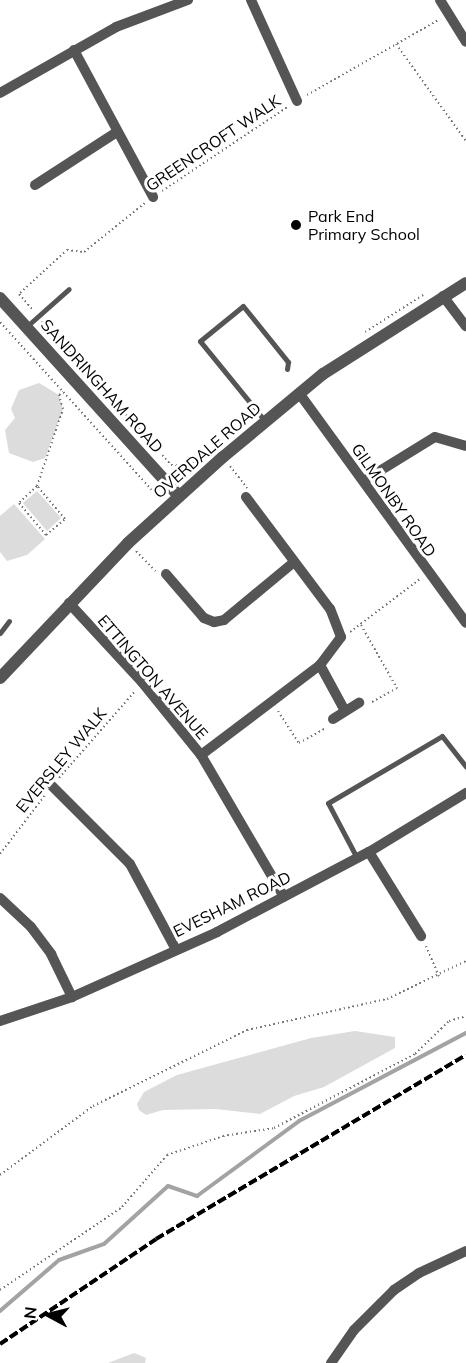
<!DOCTYPE html>
<style>
body{margin:0}
#map{position:relative;width:466px;height:1363px;overflow:hidden;background:#fff;font-family:Mulish,sans-serif}
div>[style]{position:absolute}
.green>*{inset:0;background:#dcdcdc}
.stream>*{height:4px;margin:-2px;padding:0 2px;transform-origin:2px;border-radius:2px;background:#a3a3a3}
.path>*{height:2px;margin-top:-1px;transform-origin:0;background:repeating-linear-gradient(90deg,#777 0 1.5px,transparent 0 4.5px)}
.service>*{height:5px;margin:-2.5px;padding:0 2.5px;transform-origin:2.5px;border-radius:2.5px;background:#555}
.minor>*{height:10px;margin:-5px;padding:0 5px;transform-origin:5px;border-radius:5px;background:#555}
.tertiary>*{height:12px;margin:-6px;padding:0 6px;transform-origin:6px;border-radius:6px;background:#555}
.rail>*{height:4px;margin-top:-2px;transform-origin:0;background:repeating-linear-gradient(90deg,#000 0 9px,transparent 0 12px)}
.dots>*{width:16px;height:16px;translate:-50% -50%;box-sizing:border-box;border:3px solid #fff;border-radius:50%}
span{translate:-50% -50%;white-space:nowrap;text-align:center;line-height:1.15;-webkit-text-stroke:6px #fff;paint-order:stroke}
.street-label{font-size:16px;color:#000}
.poi-label{font-size:16px;color:#000}
.left{translate:0 -50%;text-align:left}
.north{position:absolute;left:18px;top:1285px;width:60px;height:60px;-webkit-text-stroke:4px #fff;paint-order:stroke;rotate:277deg;font-size:16px;font-weight:700;line-height:24px;text-align:center;color:#000}
.north::after{content:'';display:block;margin:auto;width:21px;height:27px;background:#000;clip-path:polygon(50% 0,100% 100%,50% 72%,0 100%)}
</style>
<div id="map">
<div class="green">
<i style="clip-path:polygon(39px 383px,59px 395px,63px 409px,45px 458px,33px 462px,9px 453px,5px 430px,15px 418px,11px 409px,19px 390px)"></i>
<i style="clip-path:polygon(37px 491px,61px 518px,47px 531px,23px 503px)"></i>
<i style="clip-path:polygon(14px 504px,45px 539px,27px 555px,7px 561px,0 552px,0 516px)"></i>
<i style="clip-path:polygon(355px 1031px,395px 1037px,395px 1048px,324px 1087px,294px 1096px,260px 1114px,216px 1109px,163px 1110px,146px 1115px,139px 1110px,137px 1104px,144px 1092px,177px 1075px,311px 1038px)"></i>
<i style="clip-path:polygon(134px 1353px,146px 1358px,145px 1363px,108px 1363px)"></i>
</div>
<div class="stream">
<i style="left:0;top:1311px;width:78px;rotate:-40.8deg"></i>
<i style="left:59px;top:1260px;width:48px;rotate:-19.6deg"></i>
<i style="left:104px;top:1244px;width:86px;rotate:-42.2deg"></i>
<i style="left:168px;top:1186px;width:31px;rotate:19deg"></i>
<i style="left:197px;top:1196px;width:127px;rotate:-36.3deg"></i>
<i style="left:299px;top:1121px;width:189px;rotate:-27.8deg"></i>
</div>
<div class="path">
<i style="left:396px;top:44px;width:120px;rotate:54.2deg"></i>
<i style="left:307px;top:95px;width:153px;rotate:-29.7deg"></i>
<i style="left:162px;top:191px;width:153px;rotate:-33.8deg"></i>
<i style="left:20px;top:293px;width:64px;rotate:-42.5deg"></i>
<i style="left:67px;top:250px;width:17px;rotate:7deg"></i>
<i style="left:84px;top:252px;width:78px;rotate:-38.8deg"></i>
<i style="left:19px;top:294px;width:21px;rotate:49deg"></i>
<i style="left:42px;top:321px;width:193px;rotate:48.1deg"></i>
<i style="left:171px;top:465px;width:18px;rotate:3deg"></i>
<i style="left:189px;top:466px;width:80px;rotate:-38.4deg"></i>
<i style="left:0;top:322px;width:237px;rotate:47.9deg"></i>
<i style="left:365px;top:332px;width:69px;rotate:-32.5deg"></i>
<i style="left:230px;top:466px;width:28px;rotate:52deg"></i>
<i style="left:37px;top:486px;width:25px;rotate:137deg"></i>
<i style="left:19px;top:503px;width:42px;rotate:49.8deg"></i>
<i style="left:46px;top:535px;width:25px;rotate:-40deg"></i>
<i style="left:65px;top:519px;width:43px;rotate:-130.3deg"></i>
<i style="left:37px;top:486px;width:81px;rotate:-71.3deg"></i>
<i style="left:63px;top:409px;width:15px;rotate:-106deg"></i>
<i style="left:59px;top:395px;width:5px;rotate:-37deg"></i>
<i style="left:136px;top:551px;width:28px;rotate:46deg"></i>
<i style="left:361px;top:625px;width:73px;rotate:60.3deg"></i>
<i style="left:397px;top:688px;width:31px;rotate:151deg"></i>
<i style="left:350px;top:632px;width:88px;rotate:-37.1deg"></i>
<i style="left:278px;top:711px;width:38px;rotate:57deg"></i>
<i style="left:299px;top:743px;width:31px;rotate:-29deg"></i>
<i style="left:59px;top:778px;width:117px;rotate:-48.8deg"></i>
<i style="left:0;top:854px;width:76px;rotate:-52.5deg"></i>
<i style="left:426px;top:946px;width:33px;rotate:67deg"></i>
<i style="left:0;top:1175px;width:116px;rotate:-36.6deg"></i>
<i style="left:93px;top:1106px;width:172px;rotate:-26.3deg"></i>
<i style="left:247px;top:1030px;width:143px;rotate:-12.5deg"></i>
<i style="left:387px;top:999px;width:88px;rotate:-25.7deg"></i>
<i style="left:0;top:1290px;width:148px;rotate:-34.2deg"></i>
<i style="left:122px;top:1207px;width:69px;rotate:-49.1deg"></i>
<i style="left:167px;top:1155px;width:59px;rotate:-18.7deg"></i>
<i style="left:223px;top:1136px;width:52px;rotate:-8.9deg"></i>
<i style="left:274px;top:1128px;width:159px;rotate:-27.7deg"></i>
<i style="left:415px;top:1054px;width:47px;rotate:-44.1deg"></i>
<i style="left:449px;top:1021px;width:18px;rotate:-16deg"></i>
</div>
<div class="service">
<i style="left:26px;top:327px;width:57px;rotate:-41.5deg"></i>
<i style="left:265px;top:421px;width:103px;rotate:-129.1deg"></i>
<i style="left:200px;top:341px;width:55px;rotate:-39.1deg"></i>
<i style="left:243px;top:306px;width:72px;rotate:51.2deg"></i>
<i style="left:288px;top:362px;width:7px;rotate:98deg"></i>
<i style="left:0;top:633px;width:15px;rotate:-53deg"></i>
<i style="left:357px;top:858px;width:62px;rotate:-117.8deg"></i>
<i style="left:328px;top:803px;width:132px;rotate:-30.4deg"></i>
<i style="left:442px;top:736px;width:39px;rotate:52deg"></i>
</div>
<div class="minor">
<i style="left:251px;top:0;width:111px;rotate:65.5deg"></i>
<i style="left:440px;top:0;width:49px;rotate:58.2deg"></i>
<i style="left:74px;top:50px;width:167px;rotate:61.7deg"></i>
<i style="left:0;top:93px;width:133px;rotate:-29.6deg"></i>
<i style="left:116px;top:27px;width:77px;rotate:-20.6deg"></i>
<i style="left:35px;top:185px;width:98px;rotate:-32.9deg"></i>
<i style="left:443px;top:296px;width:38px;rotate:53deg"></i>
<i style="left:299px;top:393px;width:284px;rotate:54deg"></i>
<i style="left:365px;top:480px;width:82px;rotate:-31.6deg"></i>
<i style="left:435px;top:437px;width:32px;rotate:16deg"></i>
<i style="left:166px;top:574px;width:58px;rotate:49.2deg"></i>
<i style="left:204px;top:618px;width:11px;rotate:22deg"></i>
<i style="left:214px;top:622px;width:10px;rotate:-11deg"></i>
<i style="left:224px;top:620px;width:89px;rotate:-39.6deg"></i>
<i style="left:69px;top:603px;width:108px;rotate:47.3deg"></i>
<i style="left:142px;top:682px;width:94px;rotate:51.1deg"></i>
<i style="left:201px;top:755px;width:164px;rotate:59.7deg"></i>
<i style="left:320px;top:665px;width:52px;rotate:61.5deg"></i>
<i style="left:333px;top:719px;width:31px;rotate:-32deg"></i>
<i style="left:201px;top:755px;width:149px;rotate:-37.1deg"></i>
<i style="left:320px;top:665px;width:35px;rotate:-53deg"></i>
<i style="left:341px;top:637px;width:30px;rotate:-111deg"></i>
<i style="left:330px;top:609px;width:140px;rotate:-126.9deg"></i>
<i style="left:52px;top:786px;width:110px;rotate:45deg"></i>
<i style="left:130px;top:864px;width:95px;rotate:61.8deg"></i>
<i style="left:369px;top:852px;width:99px;rotate:58.2deg"></i>
<i style="left:0;top:898px;width:42px;rotate:43.1deg"></i>
<i style="left:31px;top:927px;width:34px;rotate:53deg"></i>
<i style="left:51px;top:954px;width:48px;rotate:64deg"></i>
<i style="left:0;top:1021px;width:76px;rotate:-18.4deg"></i>
<i style="left:72px;top:997px;width:159px;rotate:-24.1deg"></i>
<i style="left:217px;top:932px;width:172px;rotate:-27.8deg"></i>
<i style="left:369px;top:852px;width:114px;rotate:-31.3deg"></i>
<i style="left:331px;top:1363px;width:40px;rotate:-55.1deg"></i>
<i style="left:354px;top:1330px;width:57px;rotate:-45deg"></i>
<i style="left:394px;top:1290px;width:30px;rotate:-34deg"></i>
<i style="left:419px;top:1273px;width:52px;rotate:-25.1deg"></i>
</div>
<div class="tertiary">
<i style="left:0;top:298px;width:267px;rotate:47.9deg"></i>
<i style="left:0;top:678px;width:186px;rotate:-46.5deg"></i>
<i style="left:128px;top:543px;width:128px;rotate:-42.2deg"></i>
<i style="left:223px;top:457px;width:130px;rotate:-39.7deg"></i>
<i style="left:323px;top:374px;width:169px;rotate:-32.5deg"></i>
</div>
<div class="rail">
<i style="left:0;top:1344px;width:188px;rotate:-33.9deg"></i>
<i style="left:156px;top:1239px;width:360px;rotate:-30.7deg"></i>
</div>
<div class="dots">
<i style="left:296px;top:225px;background:#000"></i>
</div>
<div class="street-label">
<span style="left:213px;top:143px;rotate:-34deg">GREENCROFT WALK</span>
<span style="left:102px;top:386px;rotate:48deg">SANDRINGHAM ROAD</span>
<span style="left:207px;top:450px;rotate:-41deg">OVERDALE ROAD</span>
<span style="left:394px;top:500px;rotate:55deg">GILMONBY ROAD</span>
<span style="left:153px;top:677px;rotate:49deg">ETTINGTON AVENUE</span>
<span style="left:61px;top:760px;rotate:-50deg">EVERSLEY WALK</span>
<span style="left:232px;top:904px;rotate:-26deg">EVESHAM ROAD</span>
</div>
<div class="poi-label">
<span class="left" style="left:308px;top:225px">Park End<br>Primary School</span>
</div>
<div class="north">N</div>
</div>
